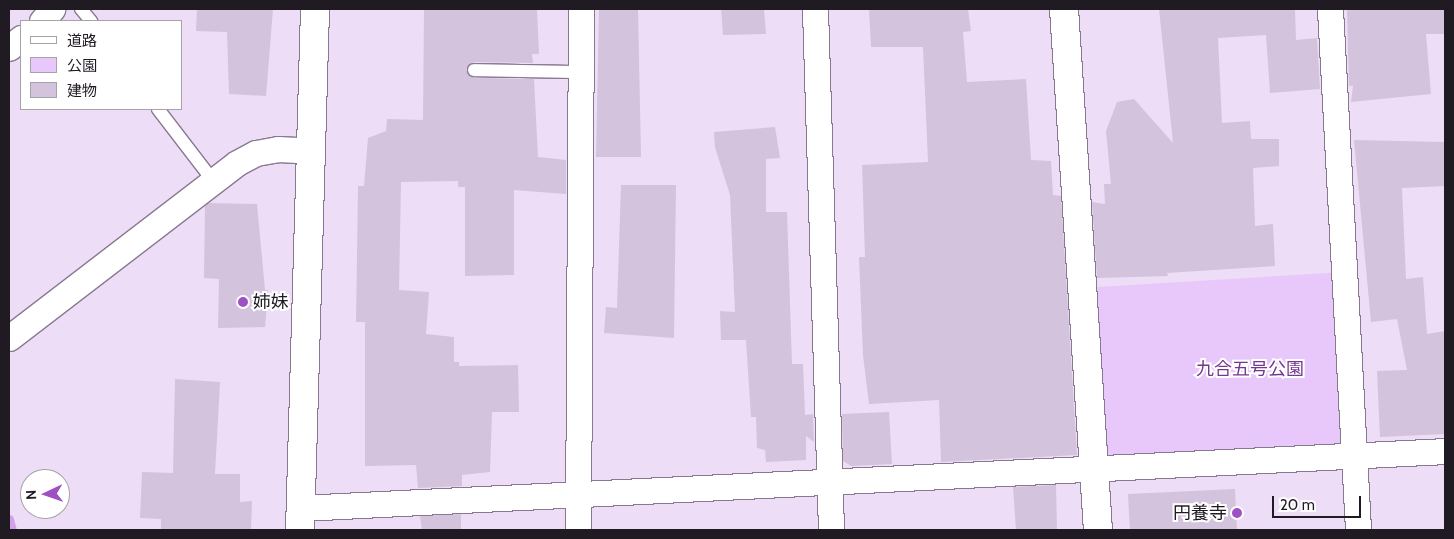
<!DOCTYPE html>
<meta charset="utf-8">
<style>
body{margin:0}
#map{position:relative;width:1454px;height:539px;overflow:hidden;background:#edddf6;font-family:Cabin,"Noto Sans JP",sans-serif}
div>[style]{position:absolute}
.green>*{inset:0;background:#e8c8fa}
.stream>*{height:9px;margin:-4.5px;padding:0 4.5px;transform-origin:4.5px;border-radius:4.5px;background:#d2a1ec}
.building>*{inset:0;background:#d3c3dd}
.roads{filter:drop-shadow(1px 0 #887990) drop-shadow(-1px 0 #887990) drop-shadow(0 1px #887990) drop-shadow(0 -1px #887990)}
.service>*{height:12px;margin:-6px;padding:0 6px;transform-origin:6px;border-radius:6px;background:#fff}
.minor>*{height:25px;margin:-12.5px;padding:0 12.5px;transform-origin:12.5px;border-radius:12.5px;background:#fff}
.tertiary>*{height:28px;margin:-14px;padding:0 14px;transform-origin:14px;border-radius:14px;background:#fff}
.dots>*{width:14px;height:14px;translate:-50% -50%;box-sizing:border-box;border:2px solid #fff;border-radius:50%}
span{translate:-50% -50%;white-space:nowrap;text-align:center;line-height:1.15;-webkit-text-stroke:4px #fff;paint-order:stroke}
.poi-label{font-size:18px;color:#201a23}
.left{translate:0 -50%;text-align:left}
.right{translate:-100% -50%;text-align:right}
.park-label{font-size:18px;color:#73378f}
.frame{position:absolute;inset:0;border:10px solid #201a23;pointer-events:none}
.legend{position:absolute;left:20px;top:20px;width:162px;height:90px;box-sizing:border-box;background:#fff;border:1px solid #a6a3a7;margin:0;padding:6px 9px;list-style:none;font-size:15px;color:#201a23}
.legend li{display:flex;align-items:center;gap:10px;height:25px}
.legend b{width:25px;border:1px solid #a6a3a7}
.north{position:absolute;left:20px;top:469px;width:50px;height:50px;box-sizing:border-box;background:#fff;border:1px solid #a6a3a7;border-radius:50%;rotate:267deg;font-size:14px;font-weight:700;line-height:20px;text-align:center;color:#201a23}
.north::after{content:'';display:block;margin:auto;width:18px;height:22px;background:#9d51c2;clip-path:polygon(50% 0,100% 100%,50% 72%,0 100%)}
.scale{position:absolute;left:1272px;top:496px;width:89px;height:22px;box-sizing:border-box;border:2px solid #201a23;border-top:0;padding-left:6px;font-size:15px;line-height:18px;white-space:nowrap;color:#201a23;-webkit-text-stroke:4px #fff;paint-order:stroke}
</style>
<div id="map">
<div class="green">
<i style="clip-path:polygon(1344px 272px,1353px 456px,1094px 469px,1082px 288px)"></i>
</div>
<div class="stream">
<i style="left:9px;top:519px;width:11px;rotate:75deg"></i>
</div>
<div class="building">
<i style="clip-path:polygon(197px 9px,273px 9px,266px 96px,229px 94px,227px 32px,196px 31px)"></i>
<i style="clip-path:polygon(424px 9px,537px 9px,539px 54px,532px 54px,533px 63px,474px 62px,466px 70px,474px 78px,534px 79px,538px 157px,566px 160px,566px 194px,514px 190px,514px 275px,465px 276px,465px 187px,458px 187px,458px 181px,401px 182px,399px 290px,429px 292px,426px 334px,454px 337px,454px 362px,459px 362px,459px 366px,518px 365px,519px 412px,492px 412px,490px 472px,462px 475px,462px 486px,418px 488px,416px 465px,365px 466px,365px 322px,356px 322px,358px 186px,364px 186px,368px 138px,386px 131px,387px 119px,423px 120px)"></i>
<i style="clip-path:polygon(599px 9px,638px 9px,641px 157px,596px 157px)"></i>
<i style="clip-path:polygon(721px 9px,764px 9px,766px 34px,723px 35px)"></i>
<i style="clip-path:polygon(869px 9px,968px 9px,971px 31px,963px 32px,967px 82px,1026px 79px,1031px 160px,1051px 161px,1053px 195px,1061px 196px,1077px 455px,941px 462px,939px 400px,869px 404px,863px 355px,859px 257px,865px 257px,862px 165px,928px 162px,923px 47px,871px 47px)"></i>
<i style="clip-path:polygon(1159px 9px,1295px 9px,1296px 40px,1317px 38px,1320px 89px,1270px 93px,1266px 35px,1218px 38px,1222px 123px,1250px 121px,1251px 139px,1279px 139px,1279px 166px,1253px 168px,1255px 226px,1273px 224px,1275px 266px,1167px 273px,1168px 276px,1097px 278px,1092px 202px,1105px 204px,1104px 184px,1111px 184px,1106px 131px,1117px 102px,1134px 99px,1173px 143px)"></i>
<i style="clip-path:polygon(1347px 9px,1445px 9px,1445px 34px,1426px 34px,1431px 94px,1351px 102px,1353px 86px,1349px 86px)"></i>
<i style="clip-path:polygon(775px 127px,780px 158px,766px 159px,766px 212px,787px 212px,792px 364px,803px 364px,805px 415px,813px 414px,814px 442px,806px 436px,806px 460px,766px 462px,765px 450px,757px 448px,756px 417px,751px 417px,746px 340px,721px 340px,720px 311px,735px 312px,730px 195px,715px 147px,714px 132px)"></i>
<i style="clip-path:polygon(1354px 140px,1445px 142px,1445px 186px,1402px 188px,1406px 279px,1423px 277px,1427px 334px,1445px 331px,1445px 434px,1380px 437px,1377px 371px,1407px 370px,1397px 319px,1371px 322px)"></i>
<i style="clip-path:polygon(621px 185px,676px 185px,674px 338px,604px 333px,606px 307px,617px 308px)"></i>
<i style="clip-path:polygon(208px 203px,257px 204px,265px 290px,268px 290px,265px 327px,218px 328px,219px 279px,204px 278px,205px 205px)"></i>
<i style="clip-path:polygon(175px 379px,220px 382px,215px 474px,240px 474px,240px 502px,252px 501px,251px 530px,161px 530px,161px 519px,140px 518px,142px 472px,173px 473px)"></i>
<i style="clip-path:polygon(889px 412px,892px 464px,851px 466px,843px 461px,842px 414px)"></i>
<i style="clip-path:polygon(1056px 485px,1057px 530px,1016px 530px,1013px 487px)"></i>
<i style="clip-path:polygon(1235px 489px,1237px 530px,1130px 530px,1128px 494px)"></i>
<i style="clip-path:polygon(461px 514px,461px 530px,422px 530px,420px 516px)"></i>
</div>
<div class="roads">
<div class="service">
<i style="left:81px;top:9px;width:16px;rotate:50deg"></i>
<i style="left:474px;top:70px;width:107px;rotate:1.1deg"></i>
<i style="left:158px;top:109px;width:92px;rotate:52.5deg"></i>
</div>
<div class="minor">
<i style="left:815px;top:9px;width:521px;rotate:88.24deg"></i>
<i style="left:1330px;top:9px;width:522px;rotate:86.92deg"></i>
<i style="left:42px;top:21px;width:16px;rotate:-50deg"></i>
<i style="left:9px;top:48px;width:16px;rotate:-40deg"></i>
<i style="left:9px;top:338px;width:287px;rotate:-37.5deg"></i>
<i style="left:237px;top:163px;width:21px;rotate:-28deg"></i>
<i style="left:256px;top:153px;width:22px;rotate:-10deg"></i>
<i style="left:278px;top:149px;width:33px;rotate:3deg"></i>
<i style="left:301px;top:508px;width:1145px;rotate:-2.85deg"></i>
<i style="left:578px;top:530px;width:521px;rotate:-89.67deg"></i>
</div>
<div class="tertiary">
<i style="left:1064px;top:9px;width:522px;rotate:86.27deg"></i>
<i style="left:300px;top:530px;width:521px;rotate:-88.35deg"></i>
</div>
</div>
<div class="dots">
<i style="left:243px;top:302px;background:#9d51c2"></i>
<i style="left:1237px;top:513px;background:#9d51c2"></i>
</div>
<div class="poi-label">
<span class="left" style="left:253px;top:302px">姉妹</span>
<span class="right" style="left:1227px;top:513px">円養寺</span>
</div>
<div class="park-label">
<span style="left:1250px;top:369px">九合五号公園</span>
</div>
<div class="frame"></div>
<ul class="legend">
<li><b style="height:6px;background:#fff"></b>道路</li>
<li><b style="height:14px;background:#e8c8fa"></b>公園</li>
<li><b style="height:14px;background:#d3c3dd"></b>建物</li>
</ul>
<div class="north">N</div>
<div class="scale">20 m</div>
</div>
